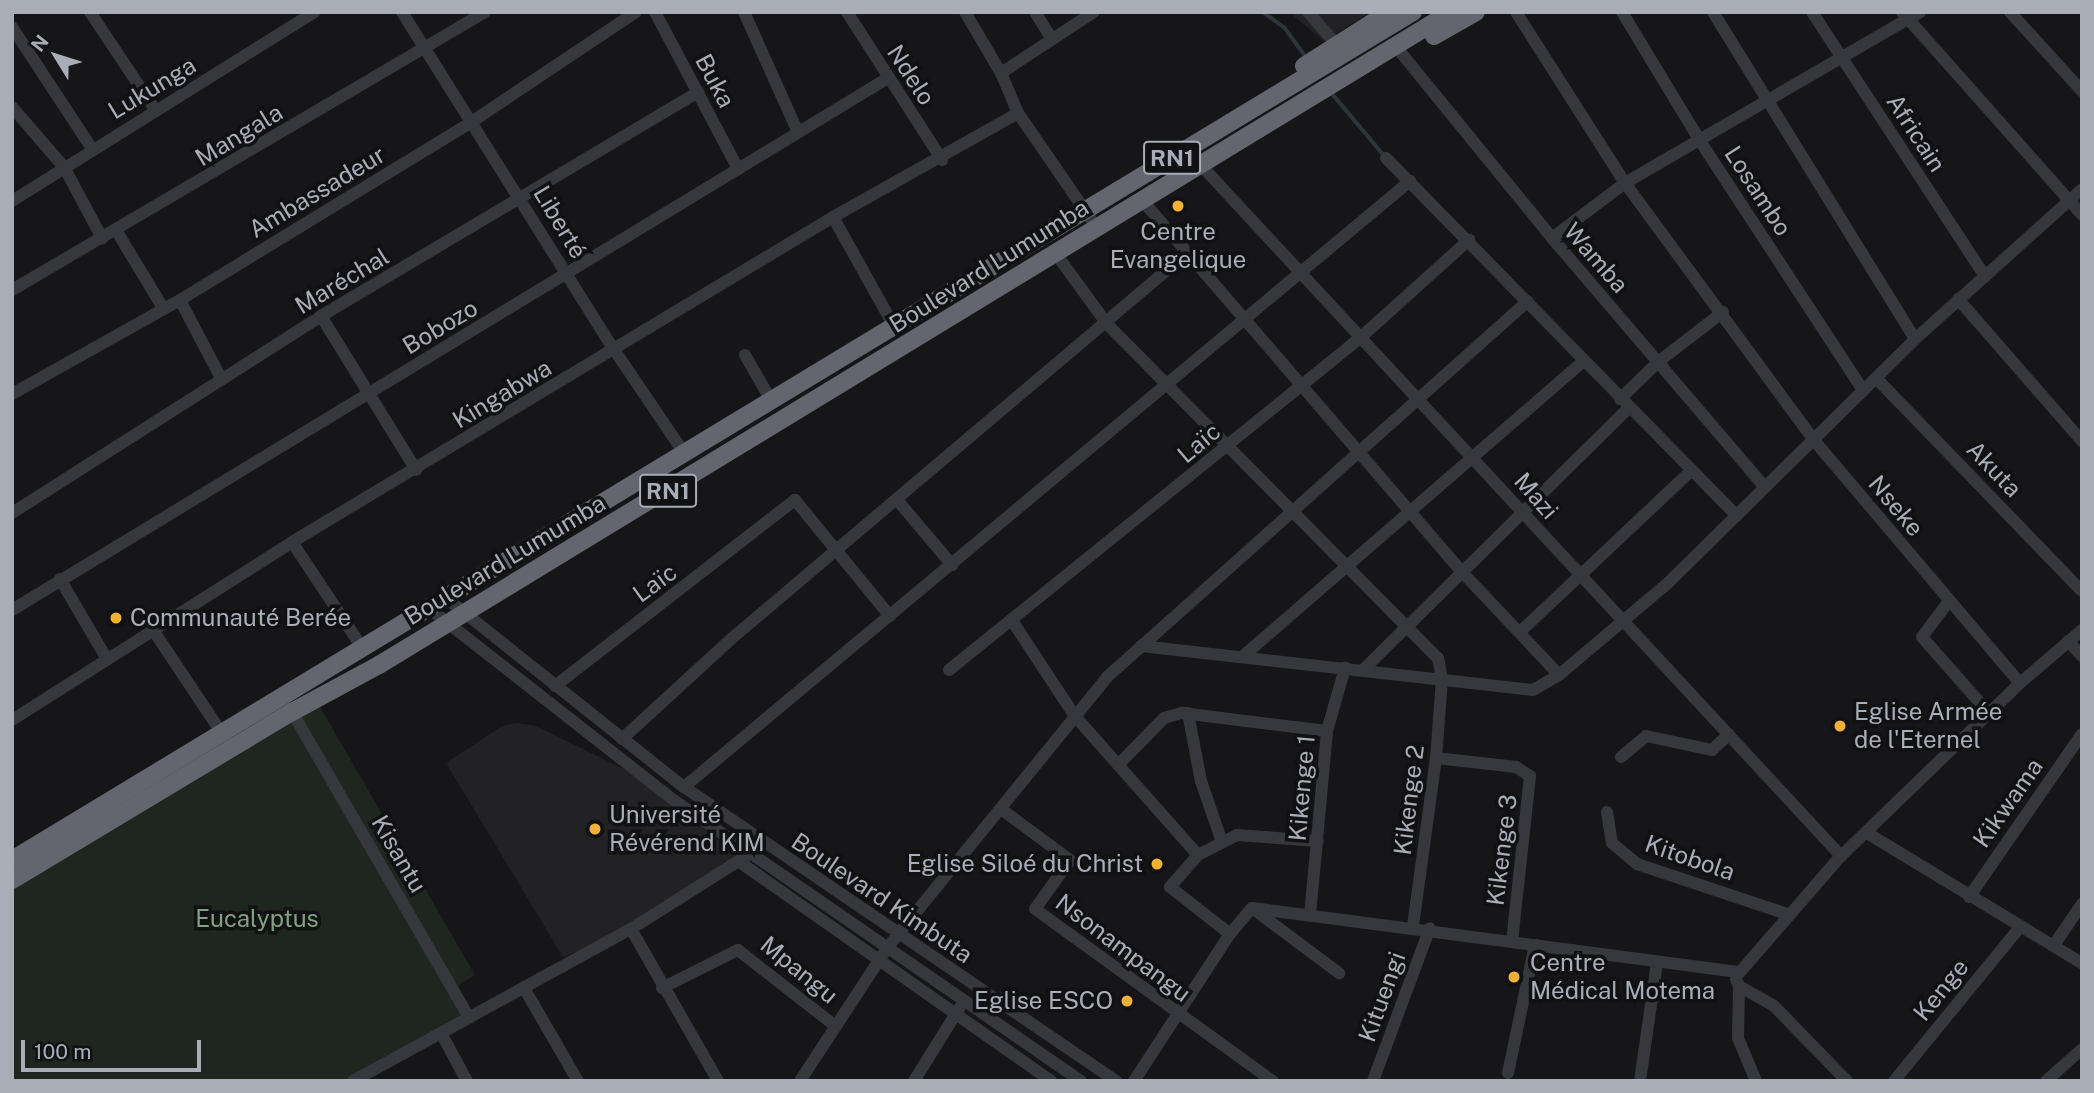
<!DOCTYPE html>
<meta charset="utf-8">
<style>
body{margin:0}
#map{position:relative;width:2094px;height:1093px;overflow:hidden;background:#161618;font-family:"Public Sans",sans-serif}
div>[style]{position:absolute}
.built>*{inset:0;background:#222225}
.green>*{inset:0;background:#1e261f}
.stream>*{height:3.5px;margin:-1.75px;padding:0 1.75px;transform-origin:1.75px;border-radius:1.75px;background:#2c353c}
.minor>*{height:12px;margin:-6px;padding:0 6px;transform-origin:6px;border-radius:6px;background:#37383d}
.highway>*{height:18px;margin:-9px;padding:0 9px;transform-origin:9px;border-radius:9px;background:#63666e}
.dots>*{width:19px;height:19px;translate:-50% -50%;box-sizing:border-box;border:4px solid #111113;border-radius:50%}
span{translate:-50% -50%;white-space:nowrap;text-align:center;line-height:1.15;-webkit-text-stroke:7px #111113;paint-order:stroke}
.shield-label span{padding:2px 5px;background:#111113;border:2px solid;border-radius:5px;-webkit-text-stroke-width:0}
.shield-label{font-size:23px;color:#a8adb8;font-weight:700}
.street-label{font-size:24px;color:#a8adb8}
.poi-label{font-size:24px;color:#a8adb8}
.left{translate:0 -50%;text-align:left}
.right{translate:-100% -50%;text-align:right}
.park-label{font-size:24px;color:#7fa381}
.frame{position:absolute;inset:0;border:14px solid #a8adb8;pointer-events:none}
.north{position:absolute;left:21px;top:21px;width:70px;height:70px;-webkit-text-stroke:5px #111113;paint-order:stroke;rotate:308deg;font-size:19px;font-weight:700;line-height:28px;text-align:center;color:#a8adb8}
.north::after{content:'';display:block;margin:auto;width:24px;height:32px;background:#a8adb8;clip-path:polygon(50% 0,100% 100%,50% 72%,0 100%)}
.scale{position:absolute;left:21px;top:1040px;width:180px;height:32px;box-sizing:border-box;border:4px solid #a8adb8;border-top:0;padding-left:9px;font-size:21px;line-height:24px;white-space:nowrap;color:#a8adb8;-webkit-text-stroke:5px #111113;paint-order:stroke}
</style>
<div id="map">
<div class="built">
<i style="clip-path:polygon(1289px 12px,1371px 12px,1324px 41px)"></i>
<i style="clip-path:polygon(517px 723px,536px 726px,626px 770px,742px 858px,596px 944px,563px 957px,446px 763px,502px 726px)"></i>
</div>
<div class="green">
<i style="clip-path:polygon(315px 698px,475px 975px,456px 987px,475px 1022px,365px 1081px,12px 1081px,12px 880px)"></i>
</div>
<div class="stream">
<i style="left:1263px;top:12px;width:27px;rotate:36deg"></i>
<i style="left:1285px;top:28px;width:36px;rotate:54deg"></i>
<i style="left:1330px;top:91px;width:82px;rotate:49.9deg"></i>
</div>
<div class="minor">
<i style="left:90px;top:12px;width:119px;rotate:56.3deg"></i>
<i style="left:402px;top:12px;width:400px;rotate:57.9deg"></i>
<i style="left:615px;top:351px;width:123px;rotate:55.9deg"></i>
<i style="left:655px;top:12px;width:178px;rotate:62.1deg"></i>
<i style="left:744px;top:12px;width:129px;rotate:65.8deg"></i>
<i style="left:847px;top:12px;width:176px;rotate:57.3deg"></i>
<i style="left:965px;top:12px;width:71px;rotate:59.5deg"></i>
<i style="left:1001px;top:73px;width:43px;rotate:67deg"></i>
<i style="left:1018px;top:113px;width:140px;rotate:55.5deg"></i>
<i style="left:1035px;top:12px;width:31px;rotate:58deg"></i>
<i style="left:1308px;top:12px;width:43px;rotate:48.8deg"></i>
<i style="left:1516px;top:12px;width:203px;rotate:57.5deg"></i>
<i style="left:1625px;top:183px;width:316px;rotate:53.7deg"></i>
<i style="left:1812px;top:438px;width:321px;rotate:49.7deg"></i>
<i style="left:1622px;top:12px;width:151px;rotate:58.8deg"></i>
<i style="left:1700px;top:141px;width:298px;rotate:56.8deg"></i>
<i style="left:1713px;top:12px;width:384px;rotate:58.3deg"></i>
<i style="left:1812px;top:12px;width:316px;rotate:56.8deg"></i>
<i style="left:1902px;top:12px;width:271px;rotate:48.4deg"></i>
<i style="left:2010px;top:12px;width:107px;rotate:47.7deg"></i>
<i style="left:12px;top:27px;width:146px;rotate:56.7deg"></i>
<i style="left:1402px;top:54px;width:237px;rotate:50.8deg"></i>
<i style="left:1552px;top:238px;width:325px;rotate:49.5deg"></i>
<i style="left:1001px;top:73px;width:111px;rotate:-33.3deg"></i>
<i style="left:12px;top:107px;width:79px;rotate:49.1deg"></i>
<i style="left:64px;top:167px;width:81px;rotate:61.8deg"></i>
<i style="left:1386px;top:158px;width:501px;rotate:45.57deg"></i>
<i style="left:1199px;top:163px;width:945px;rotate:47.19deg"></i>
<i style="left:1142px;top:200px;width:492px;rotate:49.3deg"></i>
<i style="left:1463px;top:573px;width:140px;rotate:46.7deg"></i>
<i style="left:12px;top:201px;width:357px;rotate:-32deg"></i>
<i style="left:833px;top:217px;width:125px;rotate:60.8deg"></i>
<i style="left:116px;top:230px;width:91px;rotate:58.9deg"></i>
<i style="left:1552px;top:238px;width:91px;rotate:-37deg"></i>
<i style="left:1625px;top:183px;width:341px;rotate:-30.1deg"></i>
<i style="left:1056px;top:254px;width:87px;rotate:53.9deg"></i>
<i style="left:1107px;top:324px;width:470px;rotate:45.3deg"></i>
<i style="left:1438px;top:658px;width:21px;rotate:79deg"></i>
<i style="left:1442px;top:679px;width:79px;rotate:94.3deg"></i>
<i style="left:1436px;top:758px;width:170px;rotate:97.8deg"></i>
<i style="left:12px;top:290px;width:549px;rotate:-30.44deg"></i>
<i style="left:1958px;top:299px;width:189px;rotate:48.9deg"></i>
<i style="left:180px;top:300px;width:90px;rotate:62.3deg"></i>
<i style="left:321px;top:316px;width:181px;rotate:58.3deg"></i>
<i style="left:745px;top:355px;width:52px;rotate:60deg"></i>
<i style="left:1876px;top:378px;width:296px;rotate:46deg"></i>
<i style="left:12px;top:394px;width:193px;rotate:-29.2deg"></i>
<i style="left:180px;top:300px;width:343px;rotate:-31.4deg"></i>
<i style="left:473px;top:121px;width:196px;rotate:-33.8deg"></i>
<i style="left:1620px;top:399px;width:53px;rotate:-44.2deg"></i>
<i style="left:1658px;top:362px;width:82px;rotate:-37.6deg"></i>
<i style="left:898px;top:501px;width:84px;rotate:49.8deg"></i>
<i style="left:12px;top:513px;width:366px;rotate:-32.5deg"></i>
<i style="left:321px;top:316px;width:439px;rotate:-30.7deg"></i>
<i style="left:292px;top:542px;width:125px;rotate:56.4deg"></i>
<i style="left:60px;top:579px;width:93px;rotate:59.6deg"></i>
<i style="left:446px;top:598px;width:304px;rotate:38.5deg"></i>
<i style="left:684px;top:787px;width:523px;rotate:34.24deg"></i>
<i style="left:1949px;top:601px;width:45px;rotate:126.9deg"></i>
<i style="left:1922px;top:637px;width:101px;rotate:48.6deg"></i>
<i style="left:430px;top:609px;width:311px;rotate:38.1deg"></i>
<i style="left:675px;top:801px;width:493px;rotate:34.6deg"></i>
<i style="left:12px;top:610px;width:1025px;rotate:-31.27deg"></i>
<i style="left:1013px;top:622px;width:111px;rotate:56.7deg"></i>
<i style="left:1074px;top:715px;width:187px;rotate:48.5deg"></i>
<i style="left:153px;top:630px;width:123px;rotate:56.3deg"></i>
<i style="left:1520px;top:632px;width:235px;rotate:-43.3deg"></i>
<i style="left:2068px;top:641px;width:21px;rotate:47deg"></i>
<i style="left:1141px;top:646px;width:394px;rotate:6.4deg"></i>
<i style="left:1533px;top:690px;width:30px;rotate:-30deg"></i>
<i style="left:1559px;top:675px;width:144px;rotate:-40.2deg"></i>
<i style="left:1669px;top:582px;width:346px;rotate:-44.6deg"></i>
<i style="left:1915px;top:339px;width:224px;rotate:-41.9deg"></i>
<i style="left:1242px;top:657px;width:452px;rotate:-40.9deg"></i>
<i style="left:1364px;top:669px;width:372px;rotate:-44.6deg"></i>
<i style="left:949px;top:670px;width:528px;rotate:-38.93deg"></i>
<i style="left:1360px;top:338px;width:147px;rotate:-42deg"></i>
<i style="left:555px;top:686px;width:304px;rotate:-37.8deg"></i>
<i style="left:795px;top:500px;width:150px;rotate:50.7deg"></i>
<i style="left:292px;top:712px;width:353px;rotate:59.9deg"></i>
<i style="left:1188px;top:713px;width:69px;rotate:79.2deg"></i>
<i style="left:1201px;top:781px;width:61px;rotate:71deg"></i>
<i style="left:12px;top:720px;width:332px;rotate:-32.4deg"></i>
<i style="left:292px;top:542px;width:631px;rotate:-30.99deg"></i>
<i style="left:833px;top:217px;width:212px;rotate:-29.3deg"></i>
<i style="left:622px;top:739px;width:148px;rotate:-42.5deg"></i>
<i style="left:731px;top:639px;width:596px;rotate:-40.24deg"></i>
<i style="left:1621px;top:757px;width:33px;rotate:-40deg"></i>
<i style="left:1646px;top:736px;width:67px;rotate:12deg"></i>
<i style="left:1712px;top:750px;width:23px;rotate:-43deg"></i>
<i style="left:1436px;top:758px;width:81px;rotate:6.4deg"></i>
<i style="left:1516px;top:767px;width:17px;rotate:33deg"></i>
<i style="left:1530px;top:776px;width:167px;rotate:96.2deg"></i>
<i style="left:1120px;top:763px;width:63px;rotate:-45.6deg"></i>
<i style="left:1164px;top:718px;width:19px;rotate:-16deg"></i>
<i style="left:1182px;top:713px;width:146px;rotate:7.1deg"></i>
<i style="left:684px;top:787px;width:946px;rotate:-39.85deg"></i>
<i style="left:1001px;top:809px;width:86px;rotate:36.5deg"></i>
<i style="left:1070px;top:860px;width:60px;rotate:125.5deg"></i>
<i style="left:1035px;top:909px;width:294px;rotate:35.9deg"></i>
<i style="left:1607px;top:812px;width:31px;rotate:81deg"></i>
<i style="left:1612px;top:843px;width:33px;rotate:40deg"></i>
<i style="left:1637px;top:864px;width:161px;rotate:18.4deg"></i>
<i style="left:1867px;top:833px;width:251px;rotate:31.2deg"></i>
<i style="left:741px;top:863px;width:379px;rotate:35.1deg"></i>
<i style="left:1969px;top:897px;width:198px;rotate:-55.3deg"></i>
<i style="left:1252px;top:908px;width:492px;rotate:7.5deg"></i>
<i style="left:1740px;top:972px;width:154px;rotate:-49deg"></i>
<i style="left:1841px;top:856px;width:249px;rotate:-44deg"></i>
<i style="left:2020px;top:683px;width:82px;rotate:-40.5deg"></i>
<i style="left:1252px;top:908px;width:109px;rotate:36.8deg"></i>
<i style="left:1310px;top:915px;width:185px;rotate:-84.7deg"></i>
<i style="left:1327px;top:731px;width:66px;rotate:-74.1deg"></i>
<i style="left:631px;top:929px;width:175px;rotate:60.2deg"></i>
<i style="left:1230px;top:934px;width:76px;rotate:-141.9deg"></i>
<i style="left:1170px;top:887px;width:43px;rotate:-48.8deg"></i>
<i style="left:1198px;top:855px;width:44px;rotate:-27.1deg"></i>
<i style="left:1237px;top:835px;width:81px;rotate:4.2deg"></i>
<i style="left:2054px;top:945px;width:50px;rotate:-55.7deg"></i>
<i style="left:1736px;top:979px;width:8px;rotate:67deg"></i>
<i style="left:1739px;top:986px;width:52px;rotate:91.1deg"></i>
<i style="left:1738px;top:1038px;width:47px;rotate:67.3deg"></i>
<i style="left:1739px;top:986px;width:40px;rotate:29.7deg"></i>
<i style="left:1774px;top:1006px;width:105px;rotate:45.8deg"></i>
<i style="left:524px;top:988px;width:108px;rotate:59.9deg"></i>
<i style="left:662px;top:988px;width:85px;rotate:-26.6deg"></i>
<i style="left:738px;top:950px;width:122px;rotate:38deg"></i>
<i style="left:441px;top:1033px;width:55px;rotate:61.6deg"></i>
<i style="left:1508px;top:1073px;width:131px;rotate:-78.1deg"></i>
<i style="left:353px;top:1081px;width:317px;rotate:-28.7deg"></i>
<i style="left:631px;top:929px;width:148px;rotate:-32.3deg"></i>
<i style="left:800px;top:1081px;width:159px;rotate:-56.8deg"></i>
<i style="left:887px;top:948px;width:349px;rotate:-50.9deg"></i>
<i style="left:1107px;top:677px;width:564px;rotate:-41.77deg"></i>
<i style="left:914px;top:1081px;width:87px;rotate:-58.1deg"></i>
<i style="left:1134px;top:1081px;width:176px;rotate:-56.9deg"></i>
<i style="left:1230px;top:934px;width:34px;rotate:-50deg"></i>
<i style="left:1373px;top:1081px;width:163px;rotate:-69.6deg"></i>
<i style="left:1640px;top:1081px;width:119px;rotate:-81.8deg"></i>
<i style="left:1894px;top:1081px;width:200px;rotate:-50.7deg"></i>
<i style="left:2046px;top:1081px;width:48px;rotate:-41.6deg"></i>
</div>
<div class="highway">
<i style="left:1434px;top:36px;width:48px;rotate:-29.7deg"></i>
<i style="left:1304px;top:66px;width:101px;rotate:-32.4deg"></i>
<i style="left:12px;top:860px;width:1638px;rotate:-31.19deg"></i>
<i style="left:12px;top:880px;width:327px;rotate:-31deg"></i>
<i style="left:292px;top:712px;width:99px;rotate:-28.4deg"></i>
<i style="left:379px;top:665px;width:1255px;rotate:-31.35deg"></i>
</div>
<div class="dots">
<i style="left:1178px;top:206px;background:#f2b134"></i>
<i style="left:116px;top:618px;background:#f2b134"></i>
<i style="left:1840px;top:726px;background:#f2b134"></i>
<i style="left:595px;top:829px;background:#f2b134"></i>
<i style="left:1157px;top:864px;background:#f2b134"></i>
<i style="left:1514px;top:977px;background:#f2b134"></i>
<i style="left:1127px;top:1001px;background:#f2b134"></i>
</div>
<div class="shield-label">
<span style="left:1172px;top:158px">RN1</span>
<span style="left:668px;top:491px">RN1</span>
</div>
<div class="street-label">
<span style="left:911px;top:75px;rotate:57deg">Ndelo</span>
<span style="left:715px;top:81px;rotate:62deg">Buka</span>
<span style="left:152px;top:88px;rotate:-31deg">Lukunga</span>
<span style="left:1916px;top:133px;rotate:57deg">Africain</span>
<span style="left:239px;top:135px;rotate:-31deg">Mangala</span>
<span style="left:1758px;top:191px;rotate:57deg">Losambo</span>
<span style="left:317px;top:192px;rotate:-31deg">Ambassadeur</span>
<span style="left:560px;top:222px;rotate:59deg">Liberté</span>
<span style="left:1596px;top:258px;rotate:49deg">Wamba</span>
<span style="left:989px;top:266px;rotate:-32deg">Boulevard Lumumba</span>
<span style="left:342px;top:281px;rotate:-31deg">Maréchal</span>
<span style="left:440px;top:327px;rotate:-31deg">Bobozo</span>
<span style="left:502px;top:394px;rotate:-31deg">Kingabwa</span>
<span style="left:1199px;top:443px;rotate:-40deg">Laïc</span>
<span style="left:1994px;top:469px;rotate:46deg">Akuta</span>
<span style="left:1536px;top:496px;rotate:49deg">Mazi</span>
<span style="left:1896px;top:506px;rotate:50deg">Nseke</span>
<span style="left:505px;top:560px;rotate:-31deg">Boulevard Lumumba</span>
<span style="left:655px;top:583px;rotate:-36deg">Laïc</span>
<span style="left:1302px;top:788px;rotate:-85deg">Kikenge 1</span>
<span style="left:1409px;top:800px;rotate:-83deg">Kikenge 2</span>
<span style="left:2008px;top:803px;rotate:-55deg">Kikwama</span>
<span style="left:1502px;top:850px;rotate:-83deg">Kikenge 3</span>
<span style="left:399px;top:854px;rotate:60deg">Kisantu</span>
<span style="left:1690px;top:858px;rotate:19deg">Kitobola</span>
<span style="left:882px;top:898px;rotate:34deg">Boulevard Kimbuta</span>
<span style="left:1123px;top:948px;rotate:37deg">Nsonampangu</span>
<span style="left:799px;top:970px;rotate:39deg">Mpangu</span>
<span style="left:1941px;top:990px;rotate:-51deg">Kenge</span>
<span style="left:1382px;top:997px;rotate:-70deg">Kituengi</span>
</div>
<div class="poi-label">
<span style="left:1178px;top:246px">Centre<br>Evangelique</span>
<span class="left" style="left:130px;top:618px">Communauté Berée</span>
<span class="left" style="left:1854px;top:726px">Eglise Armée<br>de l'Eternel</span>
<span class="left" style="left:609px;top:829px">Université<br>Révérend KIM</span>
<span class="right" style="left:1143px;top:864px">Eglise Siloé du Christ</span>
<span class="left" style="left:1530px;top:977px">Centre<br>Médical Motema</span>
<span class="right" style="left:1113px;top:1001px">Eglise ESCO</span>
</div>
<div class="park-label">
<span style="left:257px;top:919px">Eucalyptus</span>
</div>
<div class="frame"></div>
<div class="north">N</div>
<div class="scale">100 m</div>
</div>
